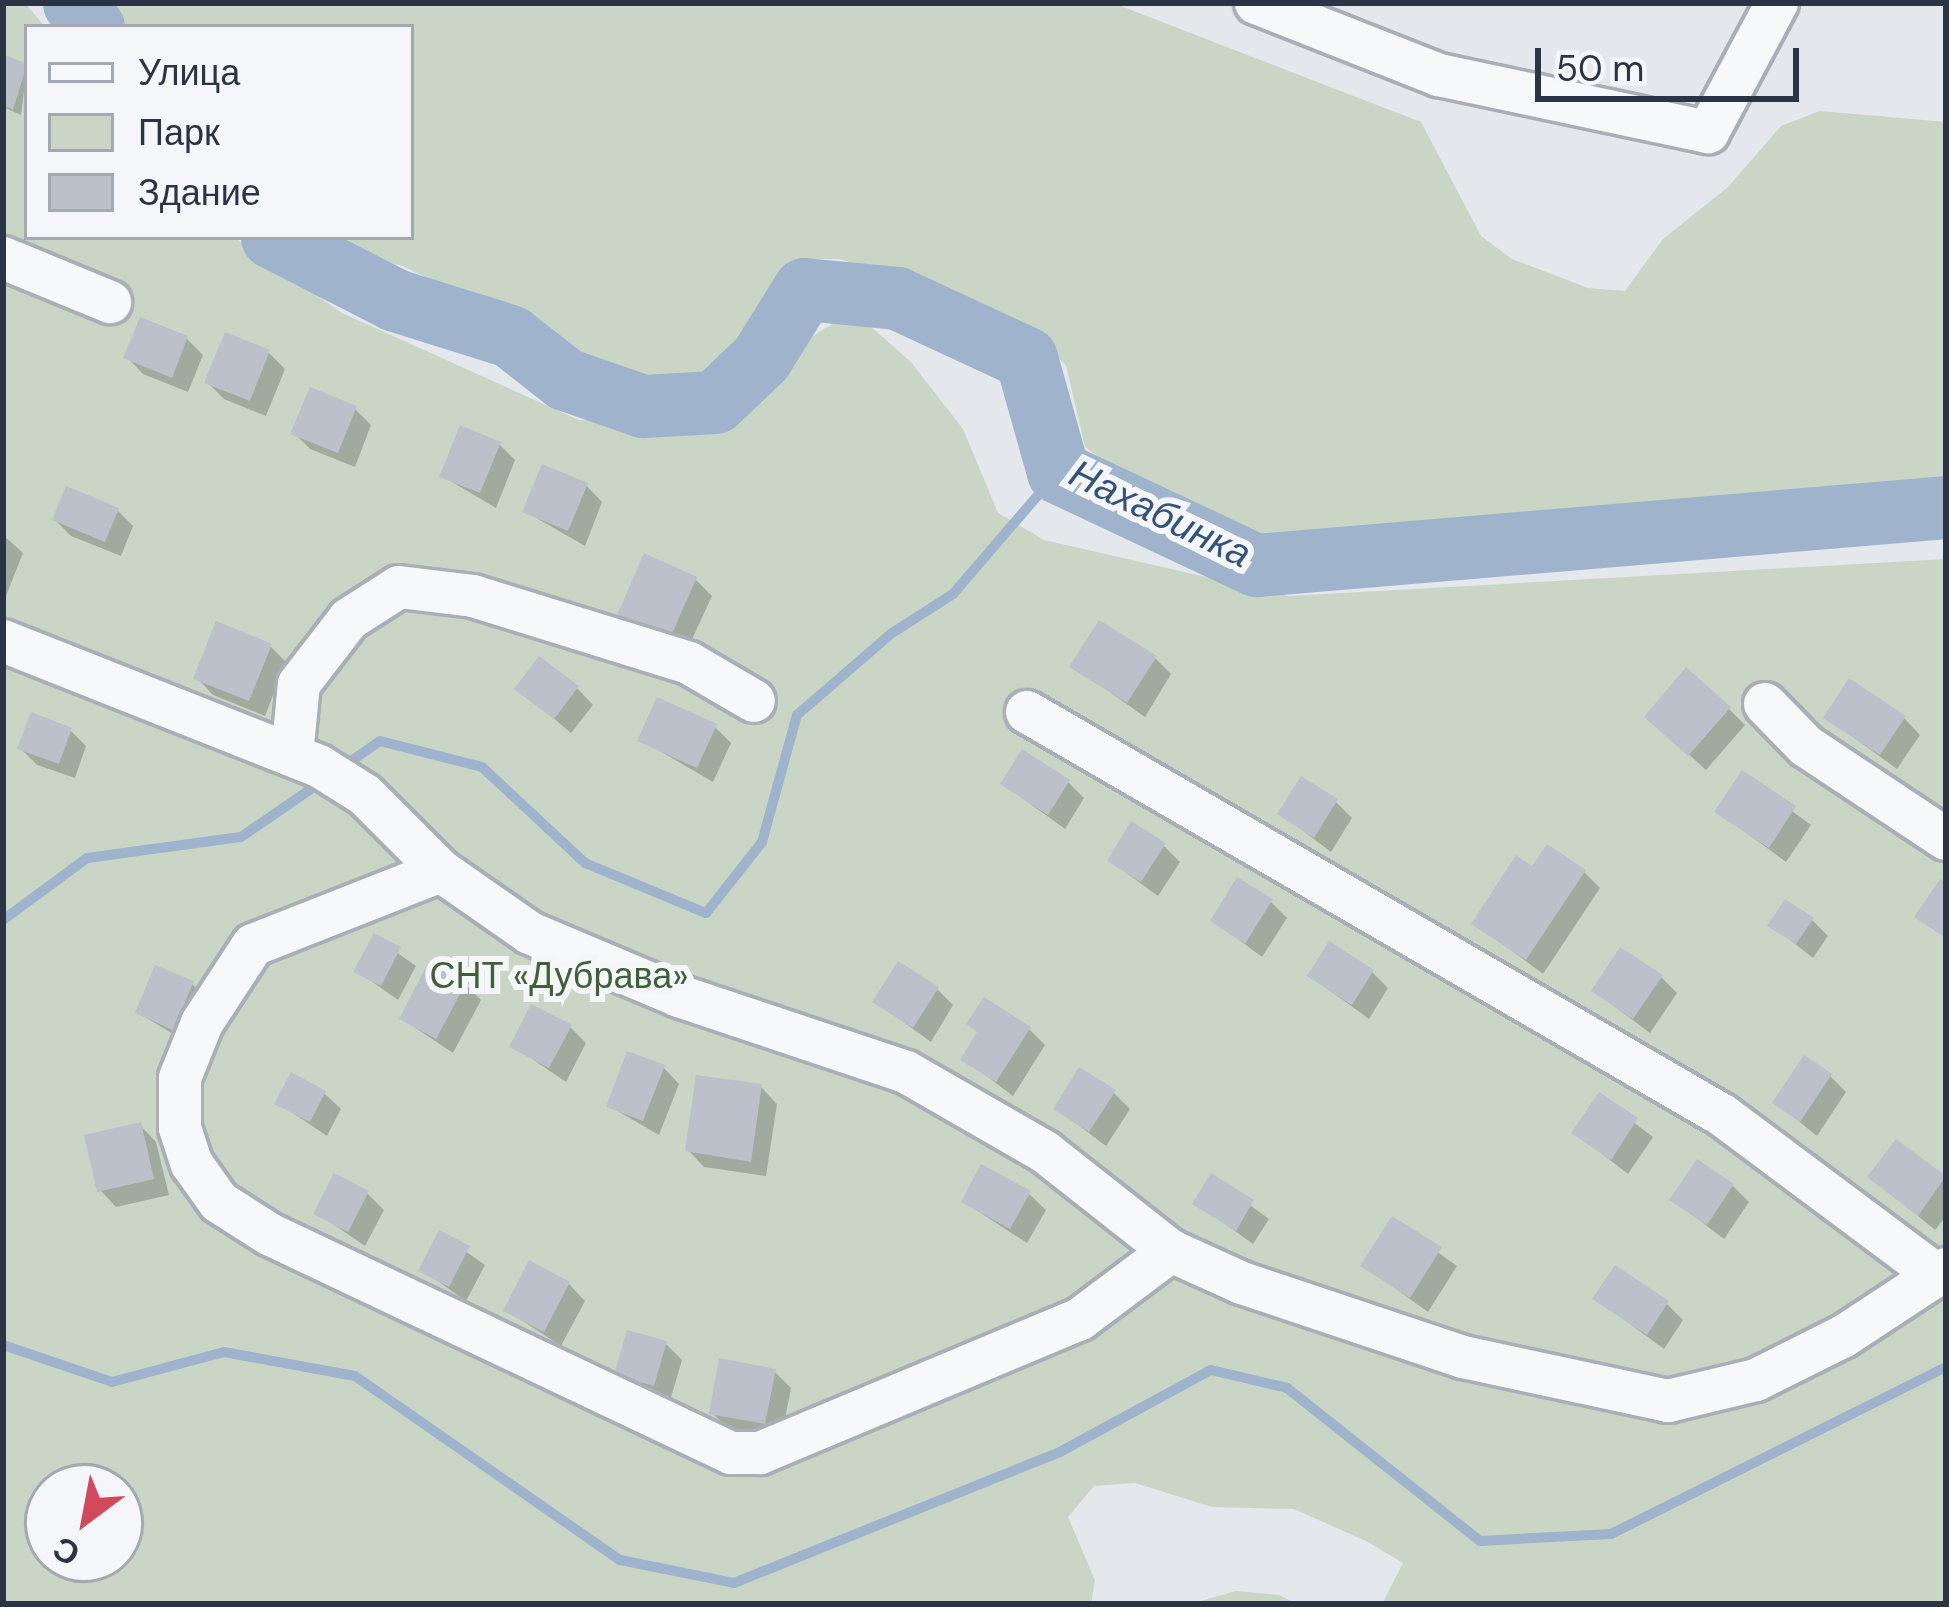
<!DOCTYPE html>
<meta charset="utf-8">
<style>
body{margin:0}
#map{position:relative;width:1949px;height:1607px;overflow:hidden;background:#e4e7ec;font-family:"DM Sans",sans-serif}
div>[style]{position:absolute}
.green>*{inset:0;background:#c9d6c5}
.shadow>*{inset:0;background:#0003}
.stream>*{height:10px;margin:-5px;padding:0 5px;transform-origin:5px;border-radius:5px;background:#9fb4cc}
.river>*{height:63px;margin:-31.5px;padding:0 31.5px;transform-origin:31.5px;border-radius:31.5px;background:#9fb4cc}
.building>*{inset:0;background:#bbc0ca}
.roads{filter:drop-shadow(3px 0 #a9aeb7) drop-shadow(-3px 0 #a9aeb7) drop-shadow(0 3px #a9aeb7) drop-shadow(0 -3px #a9aeb7)}
.minor>*{height:42px;margin:-21px;padding:0 21px;transform-origin:21px;border-radius:21px;background:#f7f8fa}
span{translate:-50% -50%;white-space:nowrap;text-align:center;line-height:1.15;-webkit-text-stroke:12px #f4f6f9;paint-order:stroke}
.park-label{font-size:36px;color:#3f6138}
.water-label{font-size:39px;color:#34527a;font-style:italic}
.frame{position:absolute;inset:0;border:6px solid #2b3445;pointer-events:none}
.legend{position:absolute;left:24px;top:24px;width:390px;height:216px;box-sizing:border-box;background:#f4f6f9;border:3px solid #a4a8b1;margin:0;padding:15px 21px;list-style:none;font-size:36px;color:#2b3445}
.legend li{display:flex;align-items:center;gap:24px;height:60px}
.legend b{width:60px;border:3px solid #a4a8b1}
.north{position:absolute;left:24px;top:1463px;width:120px;height:120px;box-sizing:border-box;background:#f4f6f9;border:3px solid #a4a8b1;border-radius:50%;rotate:212deg;font-size:33px;font-weight:700;line-height:48px;text-align:center;color:#2b3445}
.north::after{content:'';display:block;margin:auto;width:42px;height:54px;background:#d1495b;clip-path:polygon(50% 0,100% 100%,50% 72%,0 100%)}
.scale{position:absolute;left:1535px;top:48px;width:264px;height:54px;box-sizing:border-box;border:6px solid #2b3445;border-top:0;padding-left:15px;font-size:36px;line-height:42px;white-space:nowrap;color:#2b3445;-webkit-text-stroke:9px #f4f6f9;paint-order:stroke}
</style>
<div id="map">
<div class="green">
<i style="clip-path:polygon(evenodd,3px 3px,25px 3px,45px 27px,27px 27px,27px 237px,233px 237px,342px 313px,579px 420px,678px 425px,757px 405px,795px 347px,853px 311px,911px 362px,963px 429px,998px 513px,1044px 540px,1289px 596px,1946px 559px,1946px 1604px,1382px 1604px,1403px 1563px,1368px 1542px,1294px 1509px,1212px 1507px,1135px 1483px,1094px 1486px,1068px 1517px,1095px 1580px,1091px 1604px,3px 1604px,3px 3px,48px 1487px,120px 1487px,120px 1559px,48px 1559px,48px 1487px)"></i>
<i style="clip-path:polygon(99px 3px,1113px 3px,1421px 122px,1481px 236px,1512px 259px,1588px 288px,1625px 291px,1663px 239px,1728px 187px,1781px 126px,1820px 111px,1946px 122px,1946px 491px,1655px 511px,1324px 547px,1222px 537px,1185px 520px,1085px 447px,1066px 365px,1033px 334px,995px 310px,840px 259px,796px 259px,733px 354px,703px 379px,663px 383px,583px 356px,403px 266px,322px 245px,310px 237px,411px 237px,411px 27px,124px 27px)"></i>
<i style="clip-path:polygon(1236px 1591px,1279px 1595px,1297px 1604px,1190px 1604px)"></i>
</div>
<div class="shadow">
<i style="clip-path:polygon(7px 59px,27px 67px,21px 115px,3px 107px)"></i>
<i style="clip-path:polygon(187px 339px,203px 355px,188px 392px,143px 374px,127px 357px)"></i>
<i style="clip-path:polygon(269px 353px,285px 369px,266px 416px,224px 399px,208px 383px)"></i>
<i style="clip-path:polygon(355px 409px,371px 425px,355px 467px,310px 449px,294px 433px)"></i>
<i style="clip-path:polygon(499px 444px,515px 460px,496px 508px,442px 476px)"></i>
<i style="clip-path:polygon(586px 485px,602px 502px,585px 546px,526px 512px)"></i>
<i style="clip-path:polygon(117px 510px,133px 526px,121px 556px,71px 536px,55px 520px)"></i>
<i style="clip-path:polygon(3px 535px,23px 553px,6px 596px,3px 595px)"></i>
<i style="clip-path:polygon(695px 579px,712px 596px,683px 659px,634px 638px)"></i>
<i style="clip-path:polygon(270px 646px,286px 662px,265px 716px,213px 695px,197px 678px)"></i>
<i style="clip-path:polygon(1155px 658px,1171px 674px,1145px 717px,1073px 666px)"></i>
<i style="clip-path:polygon(518px 688px,577px 688px,593px 705px,571px 733px)"></i>
<i style="clip-path:polygon(1729px 709px,1745px 725px,1706px 770px,1664px 732px)"></i>
<i style="clip-path:polygon(1827px 718px,1904px 718px,1920px 735px,1897px 769px)"></i>
<i style="clip-path:polygon(715px 727px,731px 743px,713px 782px,641px 740px)"></i>
<i style="clip-path:polygon(70px 730px,86px 746px,75px 778px,37px 765px,21px 749px)"></i>
<i style="clip-path:polygon(1743px 775px,1811px 825px,1786px 862px,1718px 812px)"></i>
<i style="clip-path:polygon(1068px 782px,1084px 798px,1065px 829px,1003px 784px)"></i>
<i style="clip-path:polygon(1336px 802px,1352px 818px,1331px 852px,1281px 814px)"></i>
<i style="clip-path:polygon(1164px 846px,1180px 862px,1158px 896px,1110px 861px)"></i>
<i style="clip-path:polygon(1533px 870px,1584px 872px,1600px 888px,1543px 974px,1475px 923px)"></i>
<i style="clip-path:polygon(1271px 902px,1287px 918px,1262px 957px,1214px 921px)"></i>
<i style="clip-path:polygon(1812px 920px,1828px 936px,1813px 958px,1771px 925px)"></i>
<i style="clip-path:polygon(375px 937px,416px 966px,398px 1000px,357px 971px)"></i>
<i style="clip-path:polygon(1372px 972px,1388px 988px,1369px 1019px,1310px 976px)"></i>
<i style="clip-path:polygon(1661px 977px,1677px 993px,1650px 1033px,1594px 991px)"></i>
<i style="clip-path:polygon(192px 984px,209px 1000px,190px 1044px,138px 1013px)"></i>
<i style="clip-path:polygon(465px 984px,481px 1000px,453px 1053px,402px 1019px)"></i>
<i style="clip-path:polygon(937px 989px,953px 1005px,931px 1042px,876px 1002px)"></i>
<i style="clip-path:polygon(570px 1027px,586px 1043px,566px 1082px,513px 1046px)"></i>
<i style="clip-path:polygon(1029px 1029px,1045px 1045px,1013px 1096px,964px 1059px,980px 1033px)"></i>
<i style="clip-path:polygon(663px 1067px,679px 1084px,659px 1135px,609px 1106px)"></i>
<i style="clip-path:polygon(1830px 1076px,1846px 1092px,1817px 1136px,1776px 1103px)"></i>
<i style="clip-path:polygon(761px 1087px,777px 1104px,766px 1176px,704px 1167px,688px 1150px)"></i>
<i style="clip-path:polygon(324px 1093px,341px 1109px,327px 1136px,278px 1103px)"></i>
<i style="clip-path:polygon(1114px 1093px,1130px 1109px,1106px 1146px,1057px 1109px)"></i>
<i style="clip-path:polygon(1599px 1096px,1653px 1137px,1628px 1174px,1575px 1133px)"></i>
<i style="clip-path:polygon(140px 1125px,156px 1142px,169px 1195px,116px 1207px,100px 1190px)"></i>
<i style="clip-path:polygon(1896px 1143px,1946px 1180px,1946px 1216px,1935px 1230px,1871px 1177px)"></i>
<i style="clip-path:polygon(1212px 1177px,1269px 1219px,1253px 1244px,1196px 1203px)"></i>
<i style="clip-path:polygon(1733px 1186px,1749px 1202px,1724px 1239px,1673px 1200px)"></i>
<i style="clip-path:polygon(368px 1194px,384px 1210px,365px 1246px,317px 1213px)"></i>
<i style="clip-path:polygon(1029px 1194px,1046px 1210px,1027px 1243px,964px 1202px)"></i>
<i style="clip-path:polygon(1393px 1220px,1457px 1266px,1428px 1312px,1364px 1266px)"></i>
<i style="clip-path:polygon(441px 1234px,485px 1265px,466px 1301px,422px 1270px)"></i>
<i style="clip-path:polygon(569px 1284px,585px 1301px,561px 1346px,506px 1310px)"></i>
<i style="clip-path:polygon(1596px 1299px,1667px 1304px,1683px 1320px,1664px 1349px)"></i>
<i style="clip-path:polygon(666px 1344px,682px 1360px,670px 1401px,633px 1390px,617px 1374px)"></i>
<i style="clip-path:polygon(775px 1372px,791px 1388px,781px 1439px,729px 1429px,712px 1413px)"></i>
</div>
<div class="stream">
<i style="left:341px;top:768px;width:47px;rotate:-34.7deg"></i>
<i style="left:380px;top:741px;width:105px;rotate:14.3deg"></i>
<i style="left:482px;top:767px;width:141px;rotate:43deg"></i>
<i style="left:585px;top:863px;width:131px;rotate:22.5deg"></i>
<i style="left:706px;top:913px;width:90px;rotate:-51.7deg"></i>
<i style="left:762px;top:842px;width:132px;rotate:-74.6deg"></i>
<i style="left:797px;top:715px;width:125px;rotate:-40.8deg"></i>
<i style="left:892px;top:633px;width:72px;rotate:-32.6deg"></i>
<i style="left:953px;top:594px;width:161px;rotate:-49.3deg"></i>
<i style="left:3px;top:920px;width:104px;rotate:-36.4deg"></i>
<i style="left:87px;top:858px;width:155px;rotate:-7.8deg"></i>
<i style="left:241px;top:837px;width:97px;rotate:-34.5deg"></i>
<i style="left:3px;top:1345px;width:115px;rotate:18.7deg"></i>
<i style="left:112px;top:1382px;width:116px;rotate:-15deg"></i>
<i style="left:224px;top:1352px;width:133px;rotate:10.4deg"></i>
<i style="left:355px;top:1376px;width:323px;rotate:34.8deg"></i>
<i style="left:620px;top:1560px;width:116px;rotate:11.4deg"></i>
<i style="left:734px;top:1583px;width:349px;rotate:-21.9deg"></i>
<i style="left:1058px;top:1453px;width:174px;rotate:-28.5deg"></i>
<i style="left:1211px;top:1370px;width:78px;rotate:13.3deg"></i>
<i style="left:1287px;top:1388px;width:246px;rotate:38.4deg"></i>
<i style="left:1480px;top:1541px;width:131px;rotate:-3.1deg"></i>
<i style="left:1611px;top:1534px;width:374px;rotate:-26.5deg"></i>
</div>
<div class="river">
<i style="left:74px;top:3px;width:31px;rotate:52deg"></i>
<i style="left:272px;top:237px;width:138px;rotate:27.1deg"></i>
<i style="left:395px;top:300px;width:121px;rotate:17.4deg"></i>
<i style="left:510px;top:336px;width:70px;rotate:38deg"></i>
<i style="left:565px;top:379px;width:83px;rotate:19.1deg"></i>
<i style="left:643px;top:406px;width:72px;rotate:-3.2deg"></i>
<i style="left:715px;top:402px;width:64px;rotate:-43.7deg"></i>
<i style="left:761px;top:358px;width:81px;rotate:-58.1deg"></i>
<i style="left:804px;top:289px;width:93px;rotate:5.5deg"></i>
<i style="left:897px;top:298px;width:142px;rotate:24.9deg"></i>
<i style="left:1026px;top:358px;width:118px;rotate:74.3deg"></i>
<i style="left:1058px;top:472px;width:219px;rotate:25.2deg"></i>
<i style="left:1256px;top:565px;width:692px;rotate:-4.8deg"></i>
</div>
<div class="building">
<i style="clip-path:polygon(5px 55px,27px 64px,13px 110px,3px 105px)"></i>
<i style="clip-path:polygon(140px 317px,188px 336px,172px 378px,123px 358px)"></i>
<i style="clip-path:polygon(225px 332px,270px 350px,250px 401px,204px 383px)"></i>
<i style="clip-path:polygon(310px 387px,357px 406px,338px 453px,290px 434px)"></i>
<i style="clip-path:polygon(460px 425px,501px 442px,480px 493px,439px 477px)"></i>
<i style="clip-path:polygon(542px 464px,588px 483px,568px 531px,522px 512px)"></i>
<i style="clip-path:polygon(66px 486px,119px 508px,105px 542px,52px 520px)"></i>
<i style="clip-path:polygon(644px 553px,697px 577px,667px 645px,614px 622px)"></i>
<i style="clip-path:polygon(1099px 620px,1157px 656px,1127px 703px,1069px 667px)"></i>
<i style="clip-path:polygon(216px 621px,272px 644px,249px 701px,193px 679px)"></i>
<i style="clip-path:polygon(539px 656px,579px 686px,554px 719px,514px 689px)"></i>
<i style="clip-path:polygon(1686px 667px,1731px 707px,1688px 756px,1644px 717px)"></i>
<i style="clip-path:polygon(1849px 678px,1906px 716px,1880px 755px,1823px 718px)"></i>
<i style="clip-path:polygon(657px 697px,717px 724px,697px 768px,637px 741px)"></i>
<i style="clip-path:polygon(31px 712px,72px 728px,59px 764px,17px 749px)"></i>
<i style="clip-path:polygon(1022px 749px,1070px 780px,1048px 815px,1000px 784px)"></i>
<i style="clip-path:polygon(1742px 770px,1796px 806px,1769px 848px,1714px 812px)"></i>
<i style="clip-path:polygon(1301px 776px,1338px 799px,1314px 838px,1277px 814px)"></i>
<i style="clip-path:polygon(1131px 821px,1166px 843px,1141px 882px,1107px 861px)"></i>
<i style="clip-path:polygon(1547px 844px,1586px 870px,1526px 960px,1471px 924px,1516px 855px,1532px 866px)"></i>
<i style="clip-path:polygon(1237px 877px,1273px 899px,1245px 944px,1210px 921px)"></i>
<i style="clip-path:polygon(1940px 879px,1946px 883px,1946px 938px,1914px 917px)"></i>
<i style="clip-path:polygon(1785px 899px,1814px 918px,1796px 944px,1767px 926px)"></i>
<i style="clip-path:polygon(374px 933px,401px 947px,381px 986px,353px 972px)"></i>
<i style="clip-path:polygon(1329px 941px,1374px 970px,1352px 1005px,1307px 976px)"></i>
<i style="clip-path:polygon(1620px 947px,1663px 975px,1633px 1019px,1591px 991px)"></i>
<i style="clip-path:polygon(429px 961px,467px 981px,436px 1039px,399px 1019px)"></i>
<i style="clip-path:polygon(898px 961px,939px 987px,913px 1028px,872px 1002px)"></i>
<i style="clip-path:polygon(155px 965px,194px 981px,173px 1030px,135px 1013px)"></i>
<i style="clip-path:polygon(984px 997px,1031px 1027px,996px 1082px,960px 1060px,977px 1032px,966px 1024px)"></i>
<i style="clip-path:polygon(531px 1004px,572px 1025px,549px 1068px,509px 1047px)"></i>
<i style="clip-path:polygon(627px 1051px,665px 1065px,643px 1121px,606px 1107px)"></i>
<i style="clip-path:polygon(1804px 1055px,1832px 1074px,1800px 1122px,1772px 1103px)"></i>
<i style="clip-path:polygon(1079px 1067px,1116px 1090px,1089px 1132px,1053px 1109px)"></i>
<i style="clip-path:polygon(291px 1072px,326px 1091px,310px 1122px,274px 1104px)"></i>
<i style="clip-path:polygon(696px 1075px,762px 1084px,751px 1162px,685px 1151px)"></i>
<i style="clip-path:polygon(1599px 1092px,1638px 1118px,1611px 1160px,1571px 1133px)"></i>
<i style="clip-path:polygon(141px 1122px,154px 1179px,97px 1192px,84px 1135px)"></i>
<i style="clip-path:polygon(1896px 1139px,1946px 1176px,1918px 1216px,1867px 1177px)"></i>
<i style="clip-path:polygon(1697px 1159px,1734px 1184px,1707px 1225px,1669px 1200px)"></i>
<i style="clip-path:polygon(981px 1164px,1031px 1191px,1010px 1229px,961px 1202px)"></i>
<i style="clip-path:polygon(334px 1173px,369px 1191px,348px 1232px,313px 1214px)"></i>
<i style="clip-path:polygon(1211px 1173px,1254px 1200px,1236px 1231px,1192px 1204px)"></i>
<i style="clip-path:polygon(1392px 1216px,1442px 1247px,1410px 1298px,1360px 1266px)"></i>
<i style="clip-path:polygon(439px 1230px,470px 1246px,449px 1287px,418px 1271px)"></i>
<i style="clip-path:polygon(529px 1260px,570px 1282px,544px 1332px,503px 1311px)"></i>
<i style="clip-path:polygon(1615px 1265px,1669px 1301px,1647px 1335px,1592px 1299px)"></i>
<i style="clip-path:polygon(627px 1330px,667px 1341px,654px 1386px,614px 1375px)"></i>
<i style="clip-path:polygon(719px 1358px,776px 1369px,765px 1424px,709px 1414px)"></i>
</div>
<div class="roads">
<div class="minor">
<i style="left:1256px;top:3px;width:197px;rotate:21.5deg"></i>
<i style="left:1439px;top:75px;width:275px;rotate:12deg"></i>
<i style="left:1708px;top:132px;width:146px;rotate:-61.9deg"></i>
<i style="left:3px;top:258px;width:116px;rotate:22.4deg"></i>
<i style="left:3px;top:641px;width:340px;rotate:21.6deg"></i>
<i style="left:319px;top:766px;width:54px;rotate:32.2deg"></i>
<i style="left:365px;top:795px;width:107px;rotate:45deg"></i>
<i style="left:441px;top:871px;width:108px;rotate:34.9deg"></i>
<i style="left:530px;top:933px;width:162px;rotate:22.9deg"></i>
<i style="left:679px;top:996px;width:239px;rotate:18.5deg"></i>
<i style="left:906px;top:1072px;width:160px;rotate:29.9deg"></i>
<i style="left:1045px;top:1152px;width:160px;rotate:38.2deg"></i>
<i style="left:1171px;top:1251px;width:78px;rotate:24.3deg"></i>
<i style="left:1242px;top:1283px;width:233px;rotate:18.5deg"></i>
<i style="left:1463px;top:1357px;width:210px;rotate:12.1deg"></i>
<i style="left:1668px;top:1401px;width:90px;rotate:-13.4deg"></i>
<i style="left:1756px;top:1380px;width:98px;rotate:-26.6deg"></i>
<i style="left:1844px;top:1336px;width:122px;rotate:-33.3deg"></i>
<i style="left:1765px;top:704px;width:59px;rotate:45.7deg"></i>
<i style="left:1806px;top:746px;width:168px;rotate:33.6deg"></i>
<i style="left:1027px;top:712px;width:803px;rotate:30.11deg"></i>
<i style="left:1722px;top:1115px;width:268px;rotate:36.7deg"></i>
<i style="left:292px;top:755px;width:71px;rotate:-84.4deg"></i>
<i style="left:299px;top:684px;width:82px;rotate:-52.4deg"></i>
<i style="left:349px;top:619px;width:59px;rotate:-32.6deg"></i>
<i style="left:399px;top:587px;width:75px;rotate:6.9deg"></i>
<i style="left:473px;top:596px;width:226px;rotate:17.2deg"></i>
<i style="left:689px;top:663px;width:75px;rotate:30.3deg"></i>
<i style="left:441px;top:871px;width:202px;rotate:158.5deg"></i>
<i style="left:253px;top:945px;width:93px;rotate:123.2deg"></i>
<i style="left:202px;top:1023px;width:59px;rotate:111.8deg"></i>
<i style="left:180px;top:1078px;width:50px;rotate:90deg"></i>
<i style="left:180px;top:1128px;width:38px;rotate:72deg"></i>
<i style="left:192px;top:1164px;width:47px;rotate:54.6deg"></i>
<i style="left:219px;top:1202px;width:59px;rotate:32.6deg"></i>
<i style="left:269px;top:1234px;width:511px;rotate:25.36deg"></i>
<i style="left:731px;top:1453px;width:29px"></i>
<i style="left:760px;top:1453px;width:347px;rotate:-22.7deg"></i>
<i style="left:1080px;top:1319px;width:114px;rotate:-36.8deg"></i>
</div>
</div>
<div class="park-label">
<span style="left:559px;top:976px">СНТ «Дубрава»</span>
</div>
<div class="water-label">
<span style="left:1160px;top:514px;rotate:26deg">Нахабинка</span>
</div>
<div class="frame"></div>
<ul class="legend">
<li><b style="height:15px;background:#f7f8fa"></b>Улица</li>
<li><b style="height:33px;background:#c9d6c5"></b>Парк</li>
<li><b style="height:33px;background:#bbc0ca"></b>Здание</li>
</ul>
<div class="north">С</div>
<div class="scale">50 m</div>
</div>
